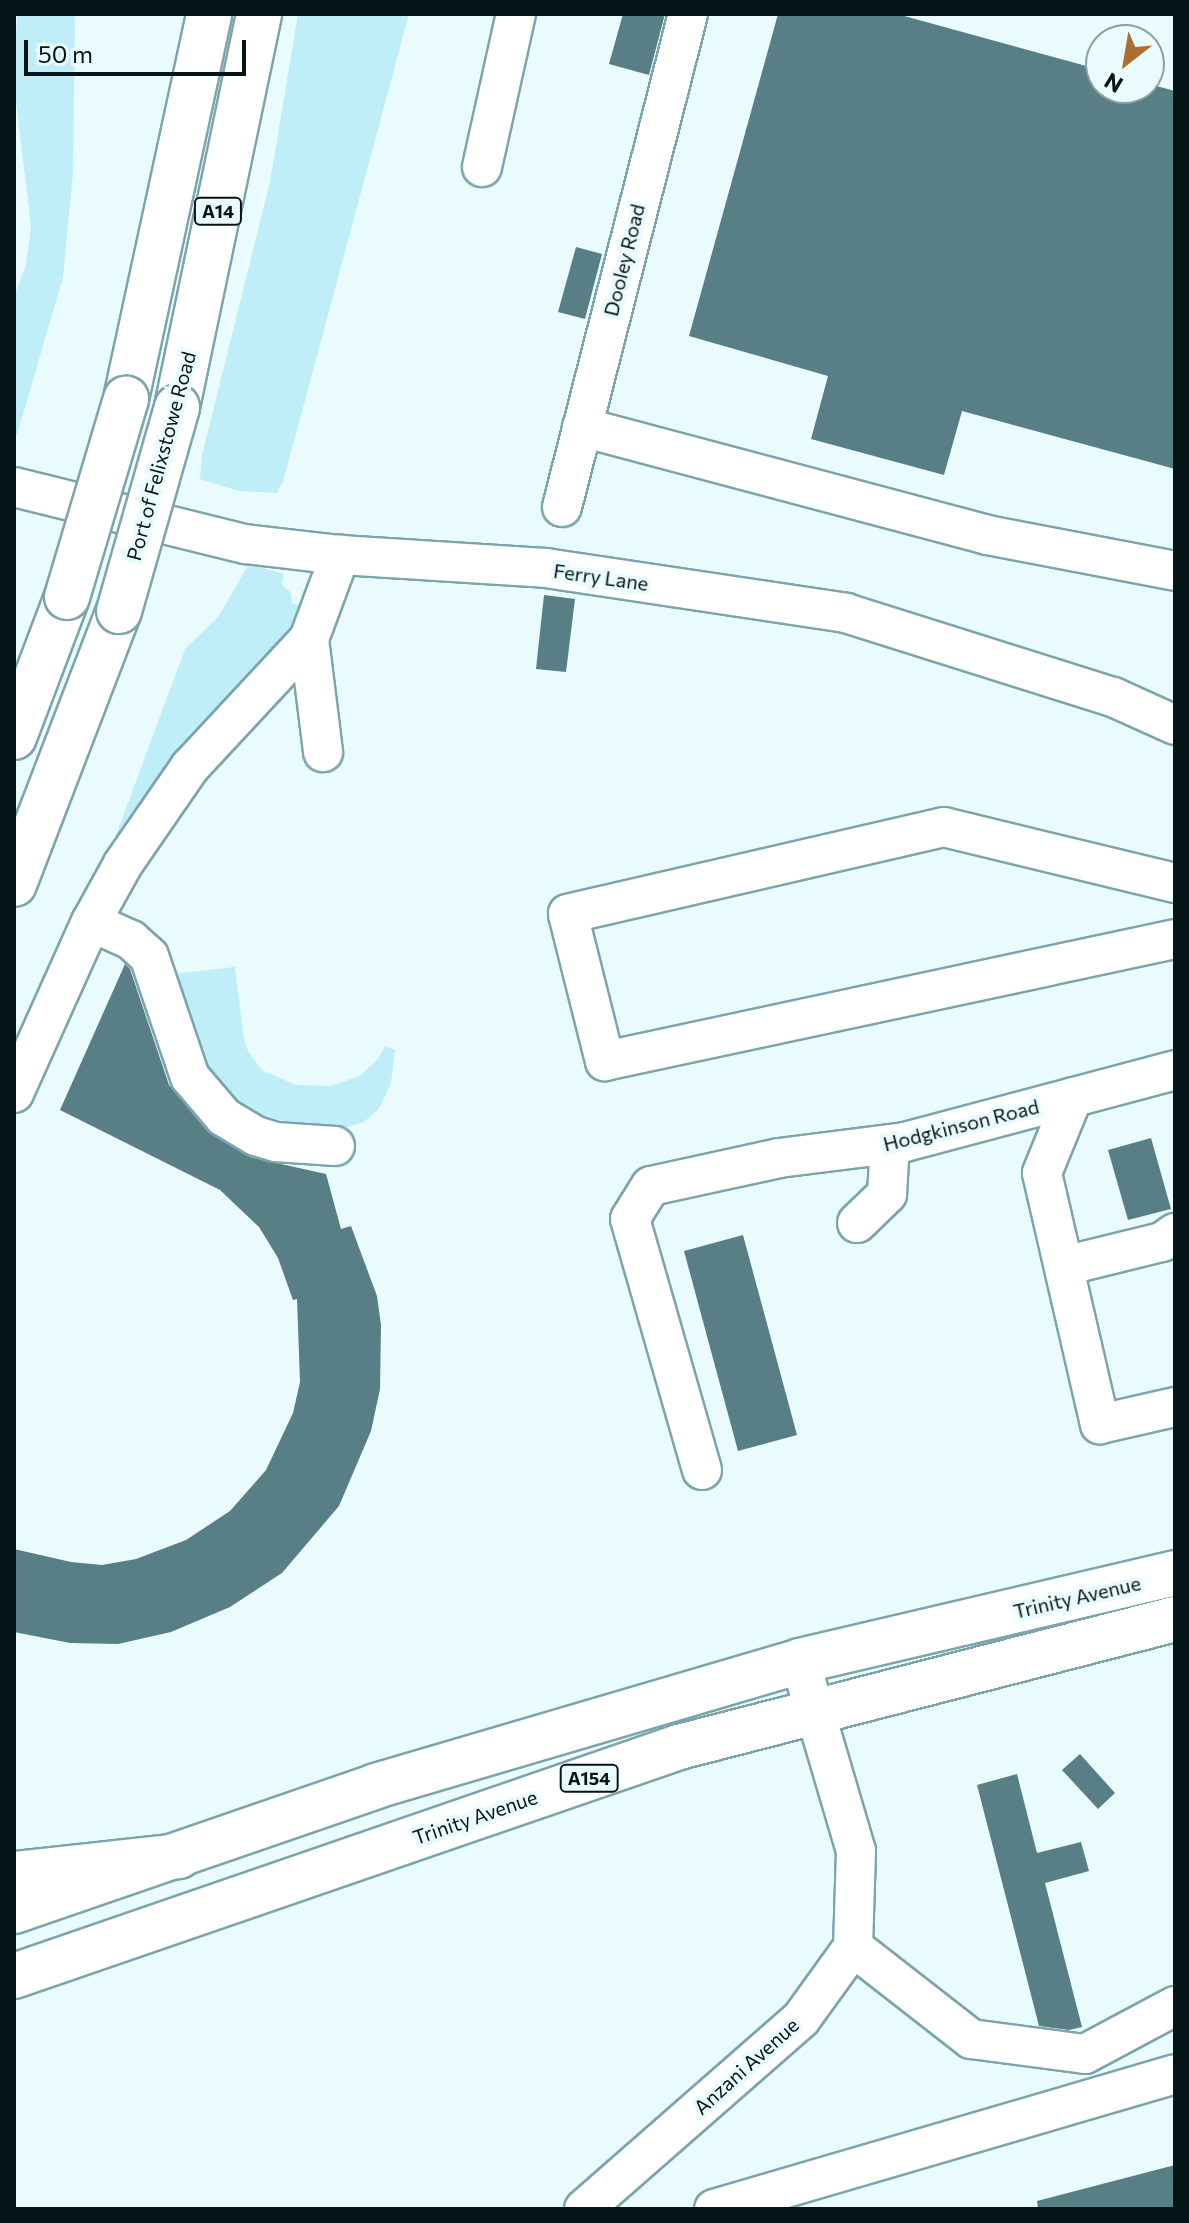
<!DOCTYPE html>
<style>
body{margin:0}
#map{position:relative;width:1189px;height:2223px;overflow:hidden;background:#eafbfe;font-family:Commissioner,sans-serif}
div>[style]{position:absolute}
.green>*{inset:0;background:#bfeef8}
.building>*{inset:0;background:#587e86}
.roads{filter:drop-shadow(2px 0 #7ca4ad) drop-shadow(-2px 0 #7ca4ad) drop-shadow(0 2px #7ca4ad) drop-shadow(0 -2px #7ca4ad)}
.minor>*{height:38px;margin:-19px;padding:0 19px;transform-origin:19px;border-radius:19px;background:#fff}
.major>*{height:44px;margin:-22px;padding:0 22px;transform-origin:22px;border-radius:22px;background:#fff}
.highway>*{height:44px;margin:-22px;padding:0 22px;transform-origin:22px;border-radius:22px;background:#fff}
.bridges{filter:drop-shadow(2px 0 #7ca4ad) drop-shadow(-2px 0 #7ca4ad) drop-shadow(0 2px #7ca4ad) drop-shadow(0 -2px #7ca4ad)}
.highway-bridge>*{height:44px;margin:-22px;padding:0 22px;transform-origin:22px;border-radius:22px;background:#fff}
span{translate:-50% -50%;white-space:nowrap;text-align:center;line-height:1.15;-webkit-text-stroke:8px #eafbfe;paint-order:stroke}
.shield-label span{padding:2px 6px;background:#eafbfe;border:2px solid;border-radius:6px;-webkit-text-stroke-width:0}
.shield-label{font-size:18px;color:#051417;font-weight:700}
.street-label{font-size:20px;color:#051417}
.frame{position:absolute;inset:0;border:16px solid #051417;pointer-events:none}
.north{position:absolute;left:1085px;top:24px;width:80px;height:80px;box-sizing:border-box;background:#eafbfe;border:2px solid #8e9fa2;border-radius:50%;rotate:211deg;font-size:22px;font-weight:700;line-height:32px;text-align:center;color:#051417}
.north::after{content:'';display:block;margin:auto;width:28px;height:36px;background:#ab6e33;clip-path:polygon(50% 0,100% 100%,50% 72%,0 100%)}
.scale{position:absolute;left:24px;top:40px;width:222px;height:36px;box-sizing:border-box;border:4px solid #051417;border-top:0;padding-left:10px;font-size:24px;line-height:28px;white-space:nowrap;color:#051417;-webkit-text-stroke:6px #eafbfe;paint-order:stroke}
</style>
<div id="map">
<div class="green">
<i style="clip-path:polygon(17px 14px,75px 14px,73px 173px,63px 277px,17px 435px,14px 435px,14px 297px,26px 265px,31px 226px,14px 86px)"></i>
<i style="clip-path:polygon(298px 14px,409px 14px,283px 482px,277px 493px,239px 491px,200px 479px,202px 455px,270px 182px)"></i>
<i style="clip-path:polygon(249px 564px,284px 574px,282px 584px,291px 593px,292px 603px,301px 607px,296px 623px,135px 841px,116px 835px,185px 649px,218px 617px)"></i>
<i style="clip-path:polygon(235px 967px,244px 1039px,248px 1051px,262px 1070px,296px 1085px,330px 1086px,360px 1076px,378px 1059px,385px 1046px,395px 1050px,391px 1083px,379px 1109px,364px 1122px,344px 1128px,317px 1130px,249px 1112px,223px 1094px,210px 1076px,171px 974px)"></i>
</div>
<div class="building">
<i style="clip-path:polygon(623px 14px,665px 14px,649px 75px,609px 64px)"></i>
<i style="clip-path:polygon(778px 14px,897px 14px,1101px 70px,1101px 88px,1149px 88px,1149px 84px,1175px 91px,1175px 469px,962px 411px,944px 475px,811px 439px,828px 376px,689px 336px)"></i>
<i style="clip-path:polygon(576px 247px,602px 254px,585px 319px,558px 312px)"></i>
<i style="clip-path:polygon(544px 595px,575px 599px,566px 672px,536px 669px)"></i>
<i style="clip-path:polygon(125px 964px,130px 969px,169px 1085px,208px 1132px,250px 1157px,326px 1174px,341px 1229px,351px 1226px,377px 1296px,381px 1325px,380px 1389px,371px 1431px,339px 1506px,282px 1573px,230px 1607px,171px 1632px,118px 1644px,70px 1643px,14px 1632px,14px 1549px,71px 1562px,102px 1565px,136px 1559px,186px 1540px,230px 1511px,266px 1470px,293px 1413px,300px 1382px,297px 1299px,293px 1300px,278px 1258px,259px 1227px,220px 1190px,60px 1110px)"></i>
<i style="clip-path:polygon(1151px 1138px,1171px 1209px,1128px 1220px,1108px 1150px)"></i>
<i style="clip-path:polygon(743px 1235px,797px 1435px,738px 1451px,684px 1251px)"></i>
<i style="clip-path:polygon(1080px 1754px,1115px 1793px,1098px 1809px,1062px 1770px)"></i>
<i style="clip-path:polygon(1017px 1774px,1037px 1853px,1081px 1842px,1089px 1871px,1045px 1883px,1082px 2027px,1069px 2030px,1039px 2026px,977px 1785px)"></i>
<i style="clip-path:polygon(1175px 2165px,1175px 2209px,1038px 2209px,1037px 2201px)"></i>
</div>
<div class="roads">
<div class="minor">
<i style="left:482px;top:167px;width:157px;rotate:-77.5deg"></i>
<i style="left:582px;top:427px;width:419px;rotate:14.9deg"></i>
<i style="left:987px;top:535px;width:191px;rotate:10.8deg"></i>
<i style="left:14px;top:487px;width:238px;rotate:13.9deg"></i>
<i style="left:245px;top:544px;width:96px;rotate:6.6deg"></i>
<i style="left:340px;top:555px;width:206px;rotate:3.6deg"></i>
<i style="left:546px;top:568px;width:303px;rotate:8.5deg"></i>
<i style="left:846px;top:613px;width:280px;rotate:17.5deg"></i>
<i style="left:1113px;top:697px;width:68px;rotate:24.3deg"></i>
<i style="left:562px;top:507px;width:509px;rotate:-75.66deg"></i>
<i style="left:309px;top:639px;width:114px;rotate:82.9deg"></i>
<i style="left:1175px;top:883px;width:238px;rotate:-166.4deg"></i>
<i style="left:944px;top:827px;width:386px;rotate:167deg"></i>
<i style="left:568px;top:914px;width:152px;rotate:75.9deg"></i>
<i style="left:605px;top:1061px;width:583px;rotate:-12.08deg"></i>
<i style="left:91px;top:922px;width:44px;rotate:24.2deg"></i>
<i style="left:131px;top:940px;width:24px;rotate:42deg"></i>
<i style="left:149px;top:956px;width:128px;rotate:71.3deg"></i>
<i style="left:190px;top:1077px;width:52px;rotate:49.6deg"></i>
<i style="left:224px;top:1117px;width:37px;rotate:31deg"></i>
<i style="left:256px;top:1136px;width:21px;rotate:17deg"></i>
<i style="left:276px;top:1142px;width:59px;rotate:3.9deg"></i>
<i style="left:14px;top:1093px;width:188px;rotate:-65.8deg"></i>
<i style="left:91px;top:922px;width:66px;rotate:-61.1deg"></i>
<i style="left:123px;top:864px;width:118px;rotate:-55.4deg"></i>
<i style="left:190px;top:767px;width:175px;rotate:-47.1deg"></i>
<i style="left:309px;top:639px;width:90px;rotate:-69.7deg"></i>
<i style="left:1073px;top:1097px;width:82px;rotate:112.2deg"></i>
<i style="left:1042px;top:1173px;width:258px;rotate:77deg"></i>
<i style="left:1100px;top:1424px;width:77px;rotate:-12.8deg"></i>
<i style="left:857px;top:1223px;width:42px;rotate:-44deg"></i>
<i style="left:887px;top:1194px;width:50px;rotate:-86.6deg"></i>
<i style="left:1064px;top:1266px;width:101px;rotate:-13.8deg"></i>
<i style="left:1162px;top:1242px;width:16px;rotate:-35deg"></i>
<i style="left:702px;top:1470px;width:261px;rotate:-106deg"></i>
<i style="left:630px;top:1219px;width:39px;rotate:-58deg"></i>
<i style="left:651px;top:1186px;width:131px;rotate:-12.3deg"></i>
<i style="left:779px;top:1158px;width:127px;rotate:-7.2deg"></i>
<i style="left:905px;top:1142px;width:279px;rotate:-14.9deg"></i>
<i style="left:853px;top:1947px;width:150px;rotate:37.9deg"></i>
<i style="left:971px;top:2039px;width:115px;rotate:7.5deg"></i>
<i style="left:1085px;top:2054px;width:102px;rotate:-28.1deg"></i>
<i style="left:584px;top:2209px;width:288px;rotate:-41.2deg"></i>
<i style="left:801px;top:2019px;width:89px;rotate:-54.2deg"></i>
<i style="left:853px;top:1947px;width:96px;rotate:-88.2deg"></i>
<i style="left:856px;top:1851px;width:198px;rotate:-106.4deg"></i>
<i style="left:714px;top:2209px;width:480px;rotate:-16.3deg"></i>
</div>
<div class="major">
<i style="left:14px;top:1911px;width:383px;rotate:-19deg"></i>
<i style="left:376px;top:1786px;width:442px;rotate:-16.4deg"></i>
<i style="left:800px;top:1661px;width:385px;rotate:-13.2deg"></i>
<i style="left:14px;top:1976px;width:703px;rotate:-19deg"></i>
<i style="left:679px;top:1747px;width:512px;rotate:-14.47deg"></i>
</div>
<div class="highway">
<i style="left:126px;top:399px;width:394px;rotate:-77.8deg"></i>
<i style="left:177px;top:407px;width:401px;rotate:-78.2deg"></i>
<i style="left:14px;top:737px;width:150px;rotate:-69.3deg"></i>
<i style="left:14px;top:884px;width:292px;rotate:-69deg"></i>
<i style="left:14px;top:1874px;width:166px;rotate:-6.2deg"></i>
</div>
</div>
<div class="bridges">
<div class="highway-bridge">
<i style="left:67px;top:597px;width:207px;rotate:-73.4deg"></i>
<i style="left:119px;top:611px;width:212px;rotate:-74.1deg"></i>
</div>
</div>
<div class="shield-label">
<span style="left:218px;top:211px">A14</span>
<span style="left:589px;top:1778px">A154</span>
</div>
<div class="street-label">
<span style="left:624px;top:260px;rotate:-76deg">Dooley Road</span>
<span style="left:161px;top:456px;rotate:-75deg">Port of Felixstowe Road</span>
<span style="left:601px;top:577px;rotate:8deg">Ferry Lane</span>
<span style="left:961px;top:1125px;rotate:-14deg">Hodgkinson Road</span>
<span style="left:1077px;top:1597px;rotate:-13deg">Trinity Avenue</span>
<span style="left:475px;top:1817px;rotate:-19deg">Trinity Avenue</span>
<span style="left:746px;top:2066px;rotate:-42deg">Anzani Avenue</span>
</div>
<div class="frame"></div>
<div class="north">N</div>
<div class="scale">50 m</div>
</div>
